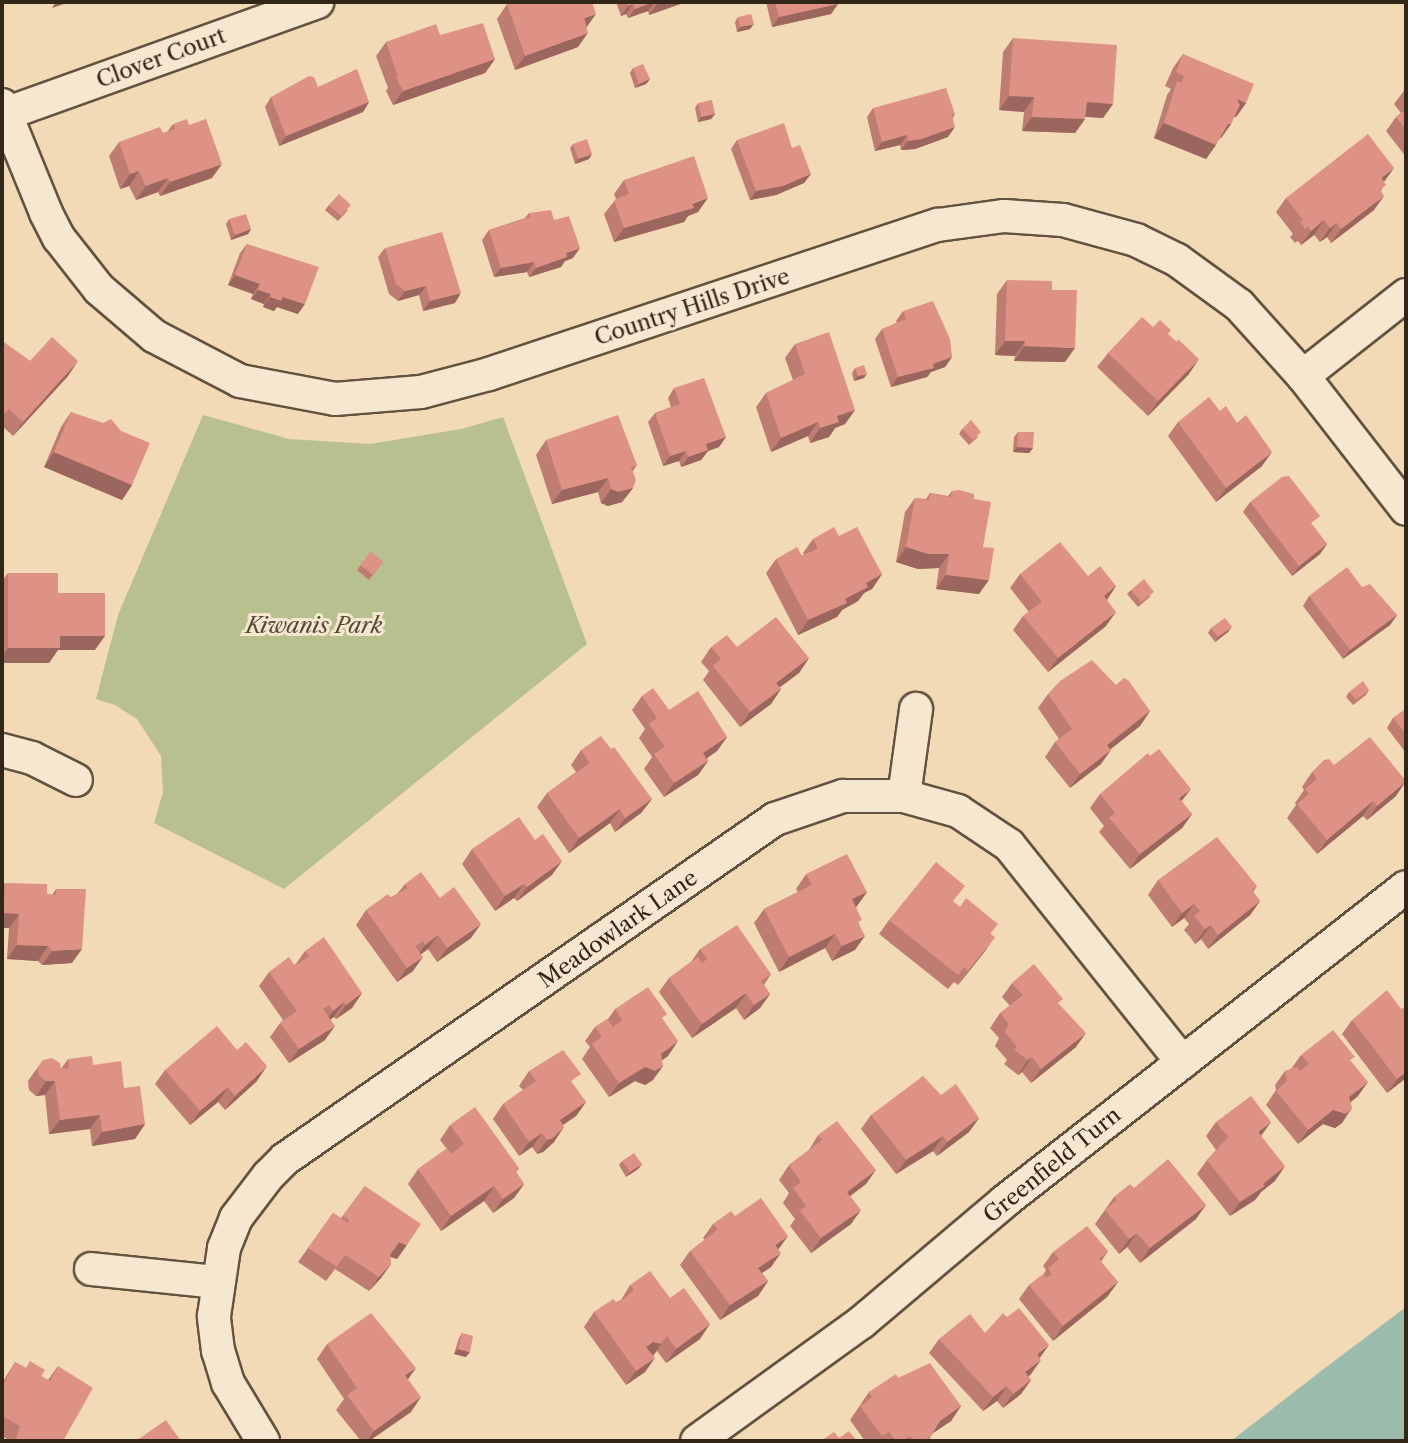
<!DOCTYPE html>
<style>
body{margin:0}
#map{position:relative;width:1408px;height:1443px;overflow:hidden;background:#f3dab7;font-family:"Libre Caslon Text",serif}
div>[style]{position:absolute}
.green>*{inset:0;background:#b8c090}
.water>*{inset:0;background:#9bbbac}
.roads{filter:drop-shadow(2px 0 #625340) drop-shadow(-2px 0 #625340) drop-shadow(0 2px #625340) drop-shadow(0 -2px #625340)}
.minor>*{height:32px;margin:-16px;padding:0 16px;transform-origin:16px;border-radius:16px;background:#f7e7d0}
.wall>*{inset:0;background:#bf7d72}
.shaded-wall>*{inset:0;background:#9b665d}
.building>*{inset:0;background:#de9185}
span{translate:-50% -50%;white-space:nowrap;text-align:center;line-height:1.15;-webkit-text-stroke:6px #f7e7d0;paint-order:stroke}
.street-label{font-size:22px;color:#322619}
.park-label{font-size:22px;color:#544c37;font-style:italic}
.frame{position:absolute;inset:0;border:4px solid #322619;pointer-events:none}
</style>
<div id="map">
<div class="green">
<i style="clip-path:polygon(203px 415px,289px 439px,370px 444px,461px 429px,503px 417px,587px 644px,284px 889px,154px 823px,163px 792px,161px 756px,137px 719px,115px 705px,96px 699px,118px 615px)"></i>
</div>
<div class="water">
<i style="clip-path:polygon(1406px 1307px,1406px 1441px,1231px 1441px,1325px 1368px)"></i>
</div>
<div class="roads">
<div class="minor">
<i style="left:2px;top:105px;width:117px;rotate:67.8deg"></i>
<i style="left:46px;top:213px;width:28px;rotate:63deg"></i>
<i style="left:59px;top:238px;width:65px;rotate:51.9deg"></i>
<i style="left:99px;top:289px;width:72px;rotate:40.5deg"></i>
<i style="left:154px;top:336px;width:97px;rotate:27.6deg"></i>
<i style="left:240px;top:381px;width:97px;rotate:10.7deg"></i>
<i style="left:335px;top:399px;width:86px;rotate:-4.7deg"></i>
<i style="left:421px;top:392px;width:70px;rotate:-14.8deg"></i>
<i style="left:489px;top:374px;width:473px;rotate:-18.4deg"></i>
<i style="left:938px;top:225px;width:67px;rotate:-7.8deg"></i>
<i style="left:1004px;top:216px;width:59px;rotate:3.9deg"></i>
<i style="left:1063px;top:220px;width:76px;rotate:15.3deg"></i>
<i style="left:1136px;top:240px;width:46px;rotate:26deg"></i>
<i style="left:1177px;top:260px;width:77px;rotate:36deg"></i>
<i style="left:1239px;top:305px;width:96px;rotate:48deg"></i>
<i style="left:1303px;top:376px;width:168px;rotate:52.2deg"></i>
<i style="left:2px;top:115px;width:335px;rotate:-19.7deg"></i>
<i style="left:1303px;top:376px;width:131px;rotate:-38.2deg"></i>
<i style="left:2px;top:750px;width:31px;rotate:15deg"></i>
<i style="left:32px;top:758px;width:49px;rotate:26.6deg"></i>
<i style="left:904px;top:796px;width:88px;rotate:-82.1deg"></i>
<i style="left:91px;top:1269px;width:126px;rotate:5.9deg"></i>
<i style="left:263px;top:1441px;width:68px;rotate:-121.1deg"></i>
<i style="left:228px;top:1383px;width:34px;rotate:-107deg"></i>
<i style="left:218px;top:1351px;width:35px;rotate:-97deg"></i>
<i style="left:214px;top:1316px;width:69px;rotate:-81.6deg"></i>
<i style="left:224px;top:1248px;width:32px;rotate:-68deg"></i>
<i style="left:236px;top:1218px;width:53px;rotate:-52.7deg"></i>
<i style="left:268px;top:1176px;width:24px;rotate:-45deg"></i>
<i style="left:285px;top:1159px;width:596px;rotate:-34.76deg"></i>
<i style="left:775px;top:819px;width:72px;rotate:-18.7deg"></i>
<i style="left:843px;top:796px;width:61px"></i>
<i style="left:904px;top:796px;width:56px;rotate:15.5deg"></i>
<i style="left:958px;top:811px;width:61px;rotate:33.7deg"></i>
<i style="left:1009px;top:845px;width:278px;rotate:51.4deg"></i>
<i style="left:697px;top:1441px;width:203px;rotate:-35.8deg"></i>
<i style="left:862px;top:1322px;width:187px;rotate:-40.2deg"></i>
<i style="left:1005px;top:1201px;width:509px;rotate:-38.06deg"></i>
</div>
</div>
<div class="wall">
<i style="clip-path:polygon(616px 2px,686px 2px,649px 15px,648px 11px,628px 18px,626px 14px,621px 16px)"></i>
<i style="clip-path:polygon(766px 2px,838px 2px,838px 4px,831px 14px,772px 27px)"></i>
<i style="clip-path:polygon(507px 4px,578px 47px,515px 70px,497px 19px)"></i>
<i style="clip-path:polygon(738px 17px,750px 29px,737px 32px,735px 22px)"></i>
<i style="clip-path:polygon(440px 35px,495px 59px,485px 73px,393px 105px,386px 91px,388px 88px,376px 56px,386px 42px)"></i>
<i style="clip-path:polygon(1013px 38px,1113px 104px,1103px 118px,1085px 117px,1085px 119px,1075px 133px,1022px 131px,1024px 112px,999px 110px,1003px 52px)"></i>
<i style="clip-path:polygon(1183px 54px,1246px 103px,1236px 117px,1234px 117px,1231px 124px,1221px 138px,1220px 138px,1206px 159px,1154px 138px,1167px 95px,1171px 89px,1165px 86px,1173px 68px)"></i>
<i style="clip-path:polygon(633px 68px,650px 79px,646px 84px,635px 88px,630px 73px)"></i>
<i style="clip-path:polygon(318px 87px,369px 102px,363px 112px,279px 146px,265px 107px,271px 97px)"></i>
<i style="clip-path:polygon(1406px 88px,1406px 157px,1386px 131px,1396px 117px,1401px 113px,1394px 104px)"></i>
<i style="clip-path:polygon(698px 103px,715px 114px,711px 119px,698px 122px,695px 108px)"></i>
<i style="clip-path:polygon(873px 108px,955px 114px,953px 118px,948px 137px,915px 149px,901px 150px,900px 145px,875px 151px,867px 117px)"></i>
<i style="clip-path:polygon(173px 124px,212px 178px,160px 196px,158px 192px,136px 200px,129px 186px,120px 189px,109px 156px,119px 142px,163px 133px,167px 132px)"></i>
<i style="clip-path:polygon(737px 140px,792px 148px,811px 174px,804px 183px,776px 195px,750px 200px,731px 149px)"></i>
<i style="clip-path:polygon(573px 144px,589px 159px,575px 164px,570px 148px)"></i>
<i style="clip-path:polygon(624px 180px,698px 212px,688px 216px,684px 222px,614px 242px,604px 214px,616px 199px,614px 194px)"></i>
<i style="clip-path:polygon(1384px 182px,1381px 192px,1374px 210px,1331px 243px,1327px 237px,1320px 242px,1314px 235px,1301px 245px,1298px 241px,1295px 243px,1290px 237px,1293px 234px,1276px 212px,1286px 198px)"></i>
<i style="clip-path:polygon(329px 205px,348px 210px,338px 221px,325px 210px)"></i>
<i style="clip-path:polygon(529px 213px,554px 220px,573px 258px,565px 261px,561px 267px,529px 277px,527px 272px,494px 277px,482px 240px,489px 230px,525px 218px)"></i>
<i style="clip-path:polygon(229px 219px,251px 229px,248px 234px,231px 240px,226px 224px)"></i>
<i style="clip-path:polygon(247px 244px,298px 314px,277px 307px,274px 311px,263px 307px,264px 304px,251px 299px,253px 294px,228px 285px,240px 253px)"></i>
<i style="clip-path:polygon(385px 248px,455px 303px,423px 311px,419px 295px,398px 301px,389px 294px,378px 257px)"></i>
<i style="clip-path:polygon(1007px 280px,1052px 290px,1065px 362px,1014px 361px,1015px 356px,995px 355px,997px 294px)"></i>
<i style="clip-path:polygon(903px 311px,952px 357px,945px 367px,931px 372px,927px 377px,891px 387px,875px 339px,882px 329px,897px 323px,896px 321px)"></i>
<i style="clip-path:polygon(1153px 327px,1168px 334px,1189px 374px,1148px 416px,1097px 367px,1108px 353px)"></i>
<i style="clip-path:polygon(2px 341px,30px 361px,68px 376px,13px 436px,2px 426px)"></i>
<i style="clip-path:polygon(795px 344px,855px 410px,845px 424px,835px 428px,829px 437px,810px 443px,808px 436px,771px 452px,756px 407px,766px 393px,793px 380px,785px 358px)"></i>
<i style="clip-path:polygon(855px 368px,864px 378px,854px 381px,852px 373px)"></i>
<i style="clip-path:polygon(674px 388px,726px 437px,719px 447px,708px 451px,701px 460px,681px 467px,679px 461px,663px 466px,648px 422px,655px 413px,671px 407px,668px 398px)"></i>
<i style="clip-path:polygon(1220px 411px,1237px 423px,1262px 466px,1216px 502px,1168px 436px,1178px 422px)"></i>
<i style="clip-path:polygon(71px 412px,132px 485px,122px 500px,44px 467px,61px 427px)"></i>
<i style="clip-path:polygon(962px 429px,978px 437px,969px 445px,959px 434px)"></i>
<i style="clip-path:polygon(1018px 432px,1033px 448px,1029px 453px,1013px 452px,1014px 437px)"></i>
<i style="clip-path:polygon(546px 440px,637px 465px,633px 471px,633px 488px,622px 502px,608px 506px,601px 503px,598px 492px,552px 504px,536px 455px)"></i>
<i style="clip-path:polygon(952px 491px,974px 499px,983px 547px,979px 594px,936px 589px,939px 568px,918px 569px,896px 562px,905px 512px,915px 498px,926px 499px,930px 493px,948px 496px)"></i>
<i style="clip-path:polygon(1250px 502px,1313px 526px,1327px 544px,1320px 554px,1292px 576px,1243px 512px)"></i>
<i style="clip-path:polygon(839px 536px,882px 574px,872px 589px,864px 593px,858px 601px,842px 610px,837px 617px,798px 635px,766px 573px,776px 559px,804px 555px,803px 553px,813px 539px)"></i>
<i style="clip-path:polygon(371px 552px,383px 562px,369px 580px,357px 570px)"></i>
<i style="clip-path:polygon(8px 573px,58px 593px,95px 650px,58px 650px,49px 663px,2px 663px,2px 581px)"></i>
<i style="clip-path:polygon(1020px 574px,1088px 576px,1116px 586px,1107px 600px,1106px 626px,1048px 672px,1013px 630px,1023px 616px,1029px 612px,1010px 588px)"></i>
<i style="clip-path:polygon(1362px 587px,1397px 615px,1390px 625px,1343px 659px,1303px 606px,1309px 596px)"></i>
<i style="clip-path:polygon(1131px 590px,1151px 596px,1138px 607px,1127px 594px)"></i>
<i style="clip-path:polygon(1211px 628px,1228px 632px,1215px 642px,1208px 633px)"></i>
<i style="clip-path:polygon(711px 647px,737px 647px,809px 658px,799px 673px,779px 687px,781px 689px,771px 704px,740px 727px,703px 680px,709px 671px,701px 662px)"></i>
<i style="clip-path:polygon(1116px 685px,1150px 711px,1140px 726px,1110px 749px,1101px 764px,1070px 788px,1045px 757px,1055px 742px,1059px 739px,1038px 708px,1048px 694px)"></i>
<i style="clip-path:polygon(1369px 690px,1366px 695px,1353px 705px,1346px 697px,1349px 692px)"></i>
<i style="clip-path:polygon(642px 696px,669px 710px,727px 737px,717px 751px,707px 758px,708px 761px,698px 775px,664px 797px,644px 769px,652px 757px,639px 738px,645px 729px,632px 710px)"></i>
<i style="clip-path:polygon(1406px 709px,1406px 753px,1387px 728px,1393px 718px)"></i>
<i style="clip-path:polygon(611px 749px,652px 799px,641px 813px,615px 832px,610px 823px,569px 853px,537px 807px,547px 793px,576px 772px,571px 765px,581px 750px)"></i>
<i style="clip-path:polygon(1334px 765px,1396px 796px,1367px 820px,1363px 816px,1317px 854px,1287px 818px,1296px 805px,1295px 803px,1304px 790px,1302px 787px,1312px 772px)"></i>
<i style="clip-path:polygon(1100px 794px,1182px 802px,1192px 814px,1182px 828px,1130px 869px,1099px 832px,1104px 826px,1090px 808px)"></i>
<i style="clip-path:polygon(472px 849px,552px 875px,517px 901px,514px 898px,495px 911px,462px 864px)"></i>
<i style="clip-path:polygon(806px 874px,867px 892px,856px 907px,859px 925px,855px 950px,832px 961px,825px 948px,779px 972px,754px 923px,764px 909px,798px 892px,796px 889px)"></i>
<i style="clip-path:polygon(1158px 880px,1257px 886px,1253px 892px,1260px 901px,1250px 915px,1208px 949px,1201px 939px,1195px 944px,1190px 937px,1184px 930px,1189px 924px,1184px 918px,1172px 927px,1148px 895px)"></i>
<i style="clip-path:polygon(5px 883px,47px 894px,52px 895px,56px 889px,72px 963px,42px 965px,38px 961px,7px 959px,9px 928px,2px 928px,2px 886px)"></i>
<i style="clip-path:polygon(405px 884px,440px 898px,471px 938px,437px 962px,428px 949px,421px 954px,413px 971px,397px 982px,356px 925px,366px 910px,397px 894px)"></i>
<i style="clip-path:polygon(953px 902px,991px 934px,985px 951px,958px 985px,954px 982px,948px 989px,879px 934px,889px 920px)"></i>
<i style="clip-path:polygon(700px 949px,771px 974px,764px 985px,770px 994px,760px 1008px,744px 1020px,736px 1008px,692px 1038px,659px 992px,669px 978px,691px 962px)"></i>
<i style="clip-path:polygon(305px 951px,362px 993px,352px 1008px,336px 1019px,334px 1017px,331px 1019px,325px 1040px,289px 1063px,270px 1037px,280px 1023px,283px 1020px,259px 986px,269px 972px,295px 965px)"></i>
<i style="clip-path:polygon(1012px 983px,1059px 1005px,1076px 1047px,1031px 1083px,1022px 1072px,1018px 1075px,1004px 1064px,1007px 1060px,995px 1046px,999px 1038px,990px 1028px,1000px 1013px,1010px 1006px,1002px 997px)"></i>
<i style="clip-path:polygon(615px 1009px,663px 1020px,668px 1056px,662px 1060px,653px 1080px,645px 1085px,635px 1081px,609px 1097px,582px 1059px,590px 1047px,585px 1041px,595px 1027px,608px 1019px)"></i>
<i style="clip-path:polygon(1352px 1020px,1406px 1078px,1387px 1093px,1342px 1034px)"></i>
<i style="clip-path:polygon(1301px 1055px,1351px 1062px,1358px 1096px,1351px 1102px,1342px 1123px,1335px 1128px,1323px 1124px,1298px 1144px,1266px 1105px,1276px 1090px,1275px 1085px,1285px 1071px,1291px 1069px)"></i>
<i style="clip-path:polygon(68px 1059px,93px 1065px,124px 1088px,145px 1124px,135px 1139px,92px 1146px,90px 1129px,49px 1134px,45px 1095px,36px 1096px,29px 1090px,28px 1081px,43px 1060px,61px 1069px)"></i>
<i style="clip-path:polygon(165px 1070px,257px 1081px,225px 1110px,218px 1102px,190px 1125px,155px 1084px)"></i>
<i style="clip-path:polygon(529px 1071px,573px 1085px,586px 1102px,576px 1116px,563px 1125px,554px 1142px,543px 1152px,537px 1154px,532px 1147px,519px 1156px,493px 1119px,503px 1104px,523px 1090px,519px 1086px)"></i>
<i style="clip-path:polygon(941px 1095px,979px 1118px,969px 1132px,937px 1156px,933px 1151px,896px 1174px,861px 1129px,871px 1115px)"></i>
<i style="clip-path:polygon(1216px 1122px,1261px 1136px,1275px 1181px,1261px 1192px,1255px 1200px,1230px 1216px,1197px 1174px,1207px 1160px,1216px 1150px,1206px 1136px)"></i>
<i style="clip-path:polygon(450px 1125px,519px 1168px,516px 1172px,524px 1184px,514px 1198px,493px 1213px,484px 1201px,441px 1231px,408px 1184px,418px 1169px,447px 1149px,440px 1140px)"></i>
<i style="clip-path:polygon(818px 1135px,866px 1184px,850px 1196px,851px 1224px,811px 1253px,790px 1226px,795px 1219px,783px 1203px,789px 1193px,779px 1180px,789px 1165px,809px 1150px)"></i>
<i style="clip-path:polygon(622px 1161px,642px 1164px,638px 1169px,626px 1177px,619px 1165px)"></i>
<i style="clip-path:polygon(365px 1186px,397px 1259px,390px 1257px,391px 1264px,381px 1278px,369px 1291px,335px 1269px,326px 1281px,298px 1262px,333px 1213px,341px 1218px)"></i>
<i style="clip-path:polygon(1134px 1188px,1196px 1219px,1140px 1263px,1127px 1247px,1119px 1254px,1095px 1224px,1114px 1197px)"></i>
<i style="clip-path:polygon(735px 1216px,778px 1250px,771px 1267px,762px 1273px,768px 1281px,758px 1296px,720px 1320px,680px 1265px,690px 1251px,705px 1240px,703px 1238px,713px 1224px)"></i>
<i style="clip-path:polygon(1108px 1251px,1101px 1262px,1118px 1282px,1107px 1297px,1053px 1341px,1019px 1299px,1029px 1285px,1043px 1275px,1046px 1270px,1043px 1266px,1053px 1252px)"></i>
<i style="clip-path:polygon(630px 1285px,700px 1339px,666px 1363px,657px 1351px,653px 1356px,645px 1372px,626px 1385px,584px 1327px,594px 1312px,621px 1300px)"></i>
<i style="clip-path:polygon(462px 1333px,466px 1357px,454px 1354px,459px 1338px)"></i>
<i style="clip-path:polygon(985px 1333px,1040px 1358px,1031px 1374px,1028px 1377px,1031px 1380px,1021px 1394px,1003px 1408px,997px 1401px,983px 1411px,929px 1353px,939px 1339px)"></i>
<i style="clip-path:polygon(327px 1344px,408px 1379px,411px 1412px,369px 1441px,361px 1441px,336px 1410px,344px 1399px,317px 1359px)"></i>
<i style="clip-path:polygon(15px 1362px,48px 1380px,58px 1366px,63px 1441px,10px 1441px,2px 1436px,2px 1383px)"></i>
<i style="clip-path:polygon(898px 1378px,961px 1406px,951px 1421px,933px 1433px,928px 1441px,865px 1441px,850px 1420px,869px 1392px)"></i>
</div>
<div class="shaded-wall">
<i style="clip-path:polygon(56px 2px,70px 2px,52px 8px)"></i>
<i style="clip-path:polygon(655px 2px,648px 11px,628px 18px,635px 9px)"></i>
<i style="clip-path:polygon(665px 2px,686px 2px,649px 15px,656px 5px)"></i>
<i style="clip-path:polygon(633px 4px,626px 14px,621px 16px,628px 6px)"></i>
<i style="clip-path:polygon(838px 4px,831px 14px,772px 27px,779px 17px)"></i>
<i style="clip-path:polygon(596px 14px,586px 28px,584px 18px)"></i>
<i style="clip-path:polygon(754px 24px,750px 29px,737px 32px,740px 27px)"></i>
<i style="clip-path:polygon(588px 33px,578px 47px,515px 70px,525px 56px)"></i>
<i style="clip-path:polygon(495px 59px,485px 73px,393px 105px,403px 91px)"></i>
<i style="clip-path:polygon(650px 79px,646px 84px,635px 88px,639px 84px)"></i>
<i style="clip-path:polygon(1009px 96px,1034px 97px,1024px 112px,999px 110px)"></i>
<i style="clip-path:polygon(1237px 99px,1246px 103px,1236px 117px,1227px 114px)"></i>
<i style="clip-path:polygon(369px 102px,363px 112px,279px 146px,286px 136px)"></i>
<i style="clip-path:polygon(1087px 102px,1113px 104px,1103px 118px,1077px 116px)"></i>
<i style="clip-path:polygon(715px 114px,711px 119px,698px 122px,701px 117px)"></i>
<i style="clip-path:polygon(1032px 117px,1085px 119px,1075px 133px,1022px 131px)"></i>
<i style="clip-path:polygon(1164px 123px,1216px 145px,1206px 159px,1154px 138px)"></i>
<i style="clip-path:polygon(1228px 124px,1231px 124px,1221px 138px,1218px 138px)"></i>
<i style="clip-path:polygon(955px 127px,948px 137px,915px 149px,901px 150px,908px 141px)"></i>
<i style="clip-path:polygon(907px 135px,900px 145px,875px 151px,882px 142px)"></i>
<i style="clip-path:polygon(592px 154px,589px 159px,575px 164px,578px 159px)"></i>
<i style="clip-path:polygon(222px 164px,212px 178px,160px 196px,170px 182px)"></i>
<i style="clip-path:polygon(1394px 168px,1384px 182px,1381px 178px)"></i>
<i style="clip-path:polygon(139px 171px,129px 186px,120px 189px,130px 174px)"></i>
<i style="clip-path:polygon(811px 174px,804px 183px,776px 195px,750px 200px,756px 191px)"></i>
<i style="clip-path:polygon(168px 178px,158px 192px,136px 200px,146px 186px)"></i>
<i style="clip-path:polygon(1384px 196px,1374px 210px,1331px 243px,1341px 229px)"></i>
<i style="clip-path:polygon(708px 198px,698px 212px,688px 216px,684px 222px,614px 242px,624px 228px)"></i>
<i style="clip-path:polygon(1324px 220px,1314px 235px,1301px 245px,1311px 231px)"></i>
<i style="clip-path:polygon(1337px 223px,1327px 237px,1320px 242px,1330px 228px)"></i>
<i style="clip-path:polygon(251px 229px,248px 234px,231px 240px,235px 235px)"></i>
<i style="clip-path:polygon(580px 248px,573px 258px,565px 261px,561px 267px,529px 277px,536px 268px,566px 253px)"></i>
<i style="clip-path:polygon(534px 262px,527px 272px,494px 277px,501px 268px)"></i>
<i style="clip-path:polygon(235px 275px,260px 284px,253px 294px,228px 285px)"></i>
<i style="clip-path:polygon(426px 286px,419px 295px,398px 301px,405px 291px)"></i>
<i style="clip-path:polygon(258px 290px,271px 294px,264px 304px,251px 299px)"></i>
<i style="clip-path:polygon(461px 293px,455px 303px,423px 311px,430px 301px)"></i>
<i style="clip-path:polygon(270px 297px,283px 297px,305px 304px,298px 314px,277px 307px,274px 311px,263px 307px)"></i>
<i style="clip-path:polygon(1005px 341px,1025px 341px,1015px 356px,995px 355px)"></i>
<i style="clip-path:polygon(1024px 346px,1075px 348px,1065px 362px,1014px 361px)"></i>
<i style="clip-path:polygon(952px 357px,945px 367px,931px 372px,927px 377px,891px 387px,898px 377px)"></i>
<i style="clip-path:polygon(1199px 359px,1189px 374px,1148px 416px,1158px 401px)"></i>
<i style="clip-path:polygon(78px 361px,68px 376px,13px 436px,23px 422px)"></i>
<i style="clip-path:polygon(867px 374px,864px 378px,854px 381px,858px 376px)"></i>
<i style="clip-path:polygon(855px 410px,845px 424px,835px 428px,829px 437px,810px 443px,820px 428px,837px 416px)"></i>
<i style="clip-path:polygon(818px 422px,808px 436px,771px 452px,781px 438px)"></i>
<i style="clip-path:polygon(726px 437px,719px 447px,708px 451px,701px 460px,681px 467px,688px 457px,706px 444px)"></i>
<i style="clip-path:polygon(1017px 447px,1033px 448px,1029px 453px,1013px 452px)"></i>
<i style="clip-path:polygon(686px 451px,679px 461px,663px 466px,670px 456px)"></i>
<i style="clip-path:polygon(54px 452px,132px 485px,122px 500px,44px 467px)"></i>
<i style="clip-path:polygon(1272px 452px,1262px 466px,1216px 502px,1226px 488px)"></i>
<i style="clip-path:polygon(608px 478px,598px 492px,552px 504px,562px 490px)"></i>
<i style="clip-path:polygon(633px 488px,622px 502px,608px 506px,601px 503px,611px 489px)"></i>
<i style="clip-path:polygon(1327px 544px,1320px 554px,1292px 576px,1299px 566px)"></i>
<i style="clip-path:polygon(906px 547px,949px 554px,939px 568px,918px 569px,896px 562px)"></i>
<i style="clip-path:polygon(882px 574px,872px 589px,864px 593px,858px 601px,842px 610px,837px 617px,798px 635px,808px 620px,845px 599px,866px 583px)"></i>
<i style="clip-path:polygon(946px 575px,989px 580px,979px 594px,936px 589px)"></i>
<i style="clip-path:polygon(1116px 586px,1106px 601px,1104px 596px)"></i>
<i style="clip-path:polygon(1116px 612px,1106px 626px,1048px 672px,1058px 658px)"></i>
<i style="clip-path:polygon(1397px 615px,1390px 625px,1343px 659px,1350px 650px)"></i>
<i style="clip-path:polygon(1232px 627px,1228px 632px,1215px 642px,1218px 637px)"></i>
<i style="clip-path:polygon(60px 636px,105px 636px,95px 650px,58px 650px,49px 663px,2px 663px,2px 656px,8px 648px)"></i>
<i style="clip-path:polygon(809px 658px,799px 673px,766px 698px,776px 683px)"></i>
<i style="clip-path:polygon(781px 689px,771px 704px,740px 727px,750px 712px)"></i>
<i style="clip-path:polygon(1150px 711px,1140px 726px,1097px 760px,1107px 745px)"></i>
<i style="clip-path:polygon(727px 737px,717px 751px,693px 768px,703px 753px)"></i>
<i style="clip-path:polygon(1111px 750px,1101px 764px,1070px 788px,1080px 774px)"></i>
<i style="clip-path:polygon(708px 761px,698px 775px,664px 797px,674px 783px)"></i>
<i style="clip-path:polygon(1406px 781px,1396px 796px,1367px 820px,1377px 806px)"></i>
<i style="clip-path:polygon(1191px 789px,1180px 803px,1179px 798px)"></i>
<i style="clip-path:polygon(652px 799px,641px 813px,615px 832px,625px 818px)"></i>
<i style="clip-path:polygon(1373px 801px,1363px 816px,1317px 854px,1327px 840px)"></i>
<i style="clip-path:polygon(620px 809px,610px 823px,569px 853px,579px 838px)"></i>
<i style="clip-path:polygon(1192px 814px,1182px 828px,1130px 869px,1140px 854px)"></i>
<i style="clip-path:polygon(562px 861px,552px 875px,517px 901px,527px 887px)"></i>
<i style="clip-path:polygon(524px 884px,514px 898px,495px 911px,505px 896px)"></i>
<i style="clip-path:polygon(867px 892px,857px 906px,842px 914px,852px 899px)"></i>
<i style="clip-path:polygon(1260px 901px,1250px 915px,1208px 949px,1218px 935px)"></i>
<i style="clip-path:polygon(1194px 904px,1184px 918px,1172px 927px,1182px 913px)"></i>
<i style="clip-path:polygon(3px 913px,19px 914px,9px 928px,2px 928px)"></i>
<i style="clip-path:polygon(481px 924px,471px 938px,437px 962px,447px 948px)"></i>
<i style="clip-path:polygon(1211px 925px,1201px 939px,1195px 944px,1205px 929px)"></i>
<i style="clip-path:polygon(835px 934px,825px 948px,779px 972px,789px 957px)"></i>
<i style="clip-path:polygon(438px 935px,428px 949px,415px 959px,425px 945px)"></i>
<i style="clip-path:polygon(865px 936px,855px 950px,832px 961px,842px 946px)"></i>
<i style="clip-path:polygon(995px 937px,985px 951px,958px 985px,968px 971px)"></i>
<i style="clip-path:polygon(17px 945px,48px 946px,38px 961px,7px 959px)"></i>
<i style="clip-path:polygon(82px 949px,72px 963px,42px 965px,52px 951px)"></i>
<i style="clip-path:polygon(423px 957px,413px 971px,397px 982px,407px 968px)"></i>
<i style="clip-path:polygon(362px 993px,352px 1008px,336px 1019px,346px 1005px)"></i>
<i style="clip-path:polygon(746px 993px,736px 1008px,692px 1038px,702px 1024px)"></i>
<i style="clip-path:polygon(770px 994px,760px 1008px,744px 1020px,754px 1005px)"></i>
<i style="clip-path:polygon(344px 1002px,334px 1017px,323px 1025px,333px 1011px)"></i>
<i style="clip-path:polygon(335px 1026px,325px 1040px,289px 1063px,299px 1049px)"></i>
<i style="clip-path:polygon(1086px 1033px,1076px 1047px,1031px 1083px,1041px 1069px)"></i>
<i style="clip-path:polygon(678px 1041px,668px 1056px,651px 1068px,661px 1054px)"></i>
<i style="clip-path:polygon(1032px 1057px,1022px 1072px,1018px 1075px,1028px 1060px)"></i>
<i style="clip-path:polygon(267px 1066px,257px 1081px,225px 1110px,235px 1096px)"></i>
<i style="clip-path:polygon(663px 1066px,653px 1080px,645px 1085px,635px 1081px,609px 1097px,619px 1083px,645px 1067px)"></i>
<i style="clip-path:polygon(1406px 1072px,1406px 1078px,1387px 1093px,1397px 1079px)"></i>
<i style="clip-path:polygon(46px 1081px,55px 1081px,45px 1095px,36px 1096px)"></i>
<i style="clip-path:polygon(1368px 1082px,1358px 1096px,1339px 1111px,1349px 1097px)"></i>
<i style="clip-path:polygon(228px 1087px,218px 1102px,190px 1125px,200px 1111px)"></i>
<i style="clip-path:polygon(586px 1102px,576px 1116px,549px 1134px,560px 1120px)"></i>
<i style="clip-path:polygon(1352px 1108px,1342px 1123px,1335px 1128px,1323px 1124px,1298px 1144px,1308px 1130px,1333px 1110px)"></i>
<i style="clip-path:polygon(100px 1115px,90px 1129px,49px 1134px,60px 1120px)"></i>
<i style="clip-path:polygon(979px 1118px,969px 1132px,937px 1156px,947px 1142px)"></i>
<i style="clip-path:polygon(1271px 1122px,1261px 1136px,1258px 1132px)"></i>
<i style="clip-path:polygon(145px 1124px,135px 1139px,92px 1146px,102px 1132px)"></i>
<i style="clip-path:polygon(564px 1127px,554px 1142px,543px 1152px,537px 1154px,547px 1140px)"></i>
<i style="clip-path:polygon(542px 1133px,532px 1147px,519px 1156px,529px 1142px)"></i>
<i style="clip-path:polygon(943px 1136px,933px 1151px,896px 1174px,906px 1160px)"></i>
<i style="clip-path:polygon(642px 1164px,638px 1169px,626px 1177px,630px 1172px)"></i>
<i style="clip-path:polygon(1285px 1166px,1275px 1181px,1261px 1192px,1255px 1200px,1230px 1216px,1240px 1202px)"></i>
<i style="clip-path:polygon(876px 1170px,866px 1184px,837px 1206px,847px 1192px)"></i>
<i style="clip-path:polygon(524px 1184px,514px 1198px,493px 1213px,503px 1199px)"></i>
<i style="clip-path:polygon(494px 1186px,484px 1201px,441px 1231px,451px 1216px)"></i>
<i style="clip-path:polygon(1206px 1205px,1196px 1219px,1140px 1263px,1150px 1248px)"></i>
<i style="clip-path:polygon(861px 1210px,851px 1224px,811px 1253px,821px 1238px)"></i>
<i style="clip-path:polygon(1137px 1233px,1127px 1247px,1119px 1254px,1129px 1239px)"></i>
<i style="clip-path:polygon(788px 1236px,778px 1250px,775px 1245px)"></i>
<i style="clip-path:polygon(399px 1242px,407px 1245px,397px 1259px,389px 1256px)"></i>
<i style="clip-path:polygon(781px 1253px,771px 1267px,748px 1282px,758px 1268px)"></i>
<i style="clip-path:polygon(391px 1264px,381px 1278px,369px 1291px,379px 1277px)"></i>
<i style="clip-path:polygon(768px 1281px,758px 1296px,720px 1320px,730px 1305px)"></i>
<i style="clip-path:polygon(1118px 1282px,1107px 1297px,1053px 1341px,1063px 1326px)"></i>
<i style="clip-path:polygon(710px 1324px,700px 1339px,666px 1363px,676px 1349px)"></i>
<i style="clip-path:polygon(667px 1336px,651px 1358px,646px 1347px,653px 1342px)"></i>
<i style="clip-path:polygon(1049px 1345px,1039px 1359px,1037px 1354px)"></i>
<i style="clip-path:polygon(458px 1349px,470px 1352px,466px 1357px,454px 1354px)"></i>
<i style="clip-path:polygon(655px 1358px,645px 1372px,626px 1385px,636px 1371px)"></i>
<i style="clip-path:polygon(1041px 1360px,1031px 1374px,1015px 1387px,1025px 1372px)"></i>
<i style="clip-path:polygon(416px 1368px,406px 1382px,405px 1375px)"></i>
<i style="clip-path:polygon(1031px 1380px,1021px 1394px,1003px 1408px,1013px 1394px)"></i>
<i style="clip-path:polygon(1007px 1386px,997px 1401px,983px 1411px,993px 1397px)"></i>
<i style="clip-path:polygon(421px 1397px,411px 1412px,369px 1441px,367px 1441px,374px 1431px)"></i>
<i style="clip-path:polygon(961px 1406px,951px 1421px,930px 1435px,940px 1421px)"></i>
</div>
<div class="building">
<i style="clip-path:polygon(514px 2px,592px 2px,596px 14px,584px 18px,588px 33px,525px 56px,507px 4px)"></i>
<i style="clip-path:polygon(626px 2px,653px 2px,635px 9px,633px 4px,628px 6px)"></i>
<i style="clip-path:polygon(775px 2px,838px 2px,838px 4px,779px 17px)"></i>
<i style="clip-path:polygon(751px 14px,754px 24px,740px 27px,738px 17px)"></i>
<i style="clip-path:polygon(483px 23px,495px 59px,403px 91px,396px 77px,398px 76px,386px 42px,436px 24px,440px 35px)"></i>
<i style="clip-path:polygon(1013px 38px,1117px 45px,1113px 104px,1087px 102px,1085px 119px,1032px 117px,1034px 97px,1009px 96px)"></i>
<i style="clip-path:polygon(1183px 54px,1254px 84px,1246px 103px,1237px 99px,1240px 105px,1231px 124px,1228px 124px,1216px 145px,1164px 123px,1177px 81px,1181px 83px,1184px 76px,1176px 72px)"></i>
<i style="clip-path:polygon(643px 64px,650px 79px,639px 84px,633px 68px)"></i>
<i style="clip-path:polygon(357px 69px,369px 102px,286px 136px,271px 97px,309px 76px,314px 77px,318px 87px)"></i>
<i style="clip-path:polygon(946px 88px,955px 114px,952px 115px,955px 127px,922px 139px,908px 141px,907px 135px,882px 142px,873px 108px)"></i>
<i style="clip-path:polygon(712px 100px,715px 114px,701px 117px,698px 103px)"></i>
<i style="clip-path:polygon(1406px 109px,1406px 130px,1396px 117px)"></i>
<i style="clip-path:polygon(187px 119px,189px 125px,206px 119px,222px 164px,170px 182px,168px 178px,146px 186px,139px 171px,130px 174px,119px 142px,160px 127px,163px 133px,175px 129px,173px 124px)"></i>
<i style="clip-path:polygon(784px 123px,792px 148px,800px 145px,811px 174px,783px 186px,756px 191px,737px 140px)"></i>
<i style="clip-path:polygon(1368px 134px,1394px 168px,1381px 178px,1386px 185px,1380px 190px,1384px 196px,1341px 229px,1337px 223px,1330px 228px,1324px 220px,1311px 231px,1308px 226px,1305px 229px,1300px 222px,1303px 220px,1286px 198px)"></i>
<i style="clip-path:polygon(587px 139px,592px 154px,578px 159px,573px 144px)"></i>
<i style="clip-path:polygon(694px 156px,708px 198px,692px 203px,694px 208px,624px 228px,614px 200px,629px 194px,624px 180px)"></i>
<i style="clip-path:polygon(339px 194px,351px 205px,341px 216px,329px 205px)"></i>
<i style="clip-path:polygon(551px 210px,554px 220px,569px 216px,580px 248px,566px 253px,567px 257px,536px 268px,534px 262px,501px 268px,489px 230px,530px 217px,529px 213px)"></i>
<i style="clip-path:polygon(246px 214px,251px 229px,235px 235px,229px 219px)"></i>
<i style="clip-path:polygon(442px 232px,461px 293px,430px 301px,426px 286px,405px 291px,396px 284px,385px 248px)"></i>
<i style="clip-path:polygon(247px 244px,319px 267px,305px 304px,283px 297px,281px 301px,270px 297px,271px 294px,258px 290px,260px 284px,235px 275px)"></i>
<i style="clip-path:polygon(1007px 280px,1052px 281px,1052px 290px,1077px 290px,1075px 348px,1024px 346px,1025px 341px,1005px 341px)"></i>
<i style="clip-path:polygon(933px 301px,950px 339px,952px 357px,933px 364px,934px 368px,898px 377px,882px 329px,906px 319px,903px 311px)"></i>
<i style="clip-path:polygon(1142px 317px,1153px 327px,1160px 320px,1171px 330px,1168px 334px,1177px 342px,1178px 339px,1199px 359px,1158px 401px,1108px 353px)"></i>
<i style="clip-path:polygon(829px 332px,855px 410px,837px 416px,839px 422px,820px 428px,818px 422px,781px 438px,766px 393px,805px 374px,795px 344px)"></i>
<i style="clip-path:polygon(52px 337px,78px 361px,23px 422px,9px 409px,5px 413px,2px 411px,2px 341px,30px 361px)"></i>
<i style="clip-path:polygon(864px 365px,867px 374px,858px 376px,855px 368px)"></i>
<i style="clip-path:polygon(704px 378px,726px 437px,706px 444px,708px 450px,688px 457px,686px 451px,670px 456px,655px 413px,680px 404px,674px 388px)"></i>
<i style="clip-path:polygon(1209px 397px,1220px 411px,1226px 406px,1237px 423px,1246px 415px,1272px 452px,1226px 488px,1178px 422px)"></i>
<i style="clip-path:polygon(71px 412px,103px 423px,111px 419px,121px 431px,150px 443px,132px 485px,54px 452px)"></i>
<i style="clip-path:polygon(618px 415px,637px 465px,631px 467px,636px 480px,633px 488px,618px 492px,611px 489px,608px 478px,562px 490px,546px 440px)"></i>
<i style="clip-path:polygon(971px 420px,981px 432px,973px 440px,962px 429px)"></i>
<i style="clip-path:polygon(1018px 432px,1034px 432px,1033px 448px,1017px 447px)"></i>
<i style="clip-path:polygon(1289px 476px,1320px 516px,1311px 523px,1327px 544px,1299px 566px,1250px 502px,1282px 477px)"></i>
<i style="clip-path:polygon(959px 490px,974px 494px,974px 499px,991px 502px,983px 547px,994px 548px,989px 580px,946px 575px,949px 554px,928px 554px,906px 547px,915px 498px,929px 500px,930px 493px,951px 497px,952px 491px)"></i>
<i style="clip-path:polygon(834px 527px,839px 536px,857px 527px,882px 574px,866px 583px,868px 587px,845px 599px,847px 603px,808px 620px,776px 559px,797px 547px,802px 556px,818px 548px,813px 539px)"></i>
<i style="clip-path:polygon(1060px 542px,1088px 576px,1100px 566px,1116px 586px,1104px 596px,1116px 612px,1058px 658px,1023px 616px,1042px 602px,1020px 574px)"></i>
<i style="clip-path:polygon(371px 552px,383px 562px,373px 575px,360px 565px)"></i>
<i style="clip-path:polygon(1347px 567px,1362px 587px,1370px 584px,1397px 615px,1350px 650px,1309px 596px)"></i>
<i style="clip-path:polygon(8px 573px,58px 573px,58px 593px,105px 593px,105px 636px,60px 636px,60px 648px,8px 648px)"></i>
<i style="clip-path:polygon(1144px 579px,1154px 592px,1141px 602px,1131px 590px)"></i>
<i style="clip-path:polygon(776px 617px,809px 658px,776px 683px,781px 689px,750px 712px,713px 666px,721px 659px,711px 647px,727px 635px,737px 647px)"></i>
<i style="clip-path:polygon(1225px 618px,1232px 627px,1218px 637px,1211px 628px)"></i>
<i style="clip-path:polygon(1092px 660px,1116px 685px,1124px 678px,1129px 681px,1150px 711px,1107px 745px,1111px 750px,1080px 774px,1055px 742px,1072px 729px,1048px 694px,1060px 681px)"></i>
<i style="clip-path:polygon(1363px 681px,1369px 690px,1356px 700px,1349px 692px)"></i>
<i style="clip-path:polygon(653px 688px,669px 710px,698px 691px,727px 737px,703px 753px,708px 761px,674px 783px,654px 754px,665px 747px,649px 724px,657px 718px,642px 696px)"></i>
<i style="clip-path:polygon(1406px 709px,1406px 734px,1393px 718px)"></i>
<i style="clip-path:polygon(601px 736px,611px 749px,614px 747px,652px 799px,625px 818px,620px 809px,579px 838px,547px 793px,590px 763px,581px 750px)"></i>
<i style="clip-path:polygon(1370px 737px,1406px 781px,1377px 806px,1373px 801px,1327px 840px,1297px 804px,1309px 794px,1305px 789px,1317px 779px,1312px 772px,1324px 760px,1329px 759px,1334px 765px)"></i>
<i style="clip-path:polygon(1159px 749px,1191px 789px,1179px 798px,1192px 814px,1140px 854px,1109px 818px,1115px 813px,1100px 794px,1148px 753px,1150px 756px)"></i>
<i style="clip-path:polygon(519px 817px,535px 840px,543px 834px,562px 861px,527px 887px,524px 884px,505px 896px,472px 849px)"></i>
<i style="clip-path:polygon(1217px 837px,1257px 886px,1252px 890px,1260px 901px,1218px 935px,1211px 925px,1205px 929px,1200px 923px,1194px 916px,1200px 911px,1194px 904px,1182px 913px,1158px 880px)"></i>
<i style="clip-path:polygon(847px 854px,867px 892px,852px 899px,862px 920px,858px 922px,865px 936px,842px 946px,835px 934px,789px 957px,764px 909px,812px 885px,806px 874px)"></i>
<i style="clip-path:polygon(936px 862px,965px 886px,953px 901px,960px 907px,966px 898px,998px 924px,990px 934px,995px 937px,968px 971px,964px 967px,958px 975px,889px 920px)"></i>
<i style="clip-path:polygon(421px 872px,440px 898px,454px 887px,481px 924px,447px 948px,438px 935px,425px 945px,423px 941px,415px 946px,423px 957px,407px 968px,366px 910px,388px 894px,391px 898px,408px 888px,405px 884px)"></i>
<i style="clip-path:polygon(5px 883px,47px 884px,47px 894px,56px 895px,56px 889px,86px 889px,82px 949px,52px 951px,48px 946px,17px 945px,19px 914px,3px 913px)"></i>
<i style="clip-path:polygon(737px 925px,771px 974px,761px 981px,770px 994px,754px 1005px,746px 993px,702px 1024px,669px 978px,698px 957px,702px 963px,707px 959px,700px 949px)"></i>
<i style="clip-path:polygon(324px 937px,362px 993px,346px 1005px,344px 1002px,333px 1011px,329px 1005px,323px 1009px,335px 1026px,299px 1049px,280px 1023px,297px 1011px,269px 972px,289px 957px,295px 966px,309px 956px,305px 951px)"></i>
<i style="clip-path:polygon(1034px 964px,1063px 999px,1058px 1003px,1086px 1033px,1041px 1069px,1032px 1057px,1028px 1060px,1014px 1050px,1017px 1047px,1005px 1032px,1009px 1024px,1000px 1013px,1023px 995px,1012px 983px)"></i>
<i style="clip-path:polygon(648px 987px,667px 1014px,662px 1018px,678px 1041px,661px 1054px,663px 1066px,655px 1071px,645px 1067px,619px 1083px,592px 1044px,602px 1037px,595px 1027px,607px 1019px,613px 1027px,622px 1020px,615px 1009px)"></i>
<i style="clip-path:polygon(1387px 990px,1401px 1009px,1406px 1006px,1406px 1072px,1397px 1079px,1352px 1020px)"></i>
<i style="clip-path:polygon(217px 1026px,237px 1050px,246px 1042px,267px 1066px,235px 1096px,228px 1087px,200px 1111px,165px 1070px)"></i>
<i style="clip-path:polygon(1333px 1030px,1355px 1057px,1350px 1060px,1368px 1082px,1349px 1097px,1352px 1108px,1346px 1114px,1333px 1110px,1308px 1130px,1276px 1091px,1287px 1081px,1285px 1071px,1297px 1067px,1300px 1071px,1309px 1064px,1301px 1055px)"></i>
<i style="clip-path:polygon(563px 1050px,581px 1074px,571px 1081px,586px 1102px,560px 1120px,564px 1127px,553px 1138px,547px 1140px,542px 1133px,529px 1142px,503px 1104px,536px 1081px,529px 1071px)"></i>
<i style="clip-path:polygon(92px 1056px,93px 1065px,121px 1061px,124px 1088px,140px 1086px,145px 1124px,102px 1132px,100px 1115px,60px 1120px,55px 1081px,46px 1081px,39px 1076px,38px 1067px,43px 1060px,52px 1058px,60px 1063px,61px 1069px,69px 1068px,68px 1059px)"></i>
<i style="clip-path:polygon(923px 1076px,941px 1095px,956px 1084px,979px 1118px,947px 1142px,943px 1136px,906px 1160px,871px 1115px)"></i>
<i style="clip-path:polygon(1251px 1096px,1271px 1122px,1258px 1132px,1285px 1166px,1263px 1184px,1265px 1186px,1240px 1202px,1207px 1160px,1228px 1137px,1216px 1122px)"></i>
<i style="clip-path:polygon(475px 1107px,519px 1168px,515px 1171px,524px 1184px,503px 1199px,494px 1186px,451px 1216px,418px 1169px,447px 1148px,451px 1154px,464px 1144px,450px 1125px)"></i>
<i style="clip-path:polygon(837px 1121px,876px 1170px,847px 1192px,861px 1210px,821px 1238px,800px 1211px,806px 1206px,793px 1188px,801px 1182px,789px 1165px,822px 1140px,818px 1135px)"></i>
<i style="clip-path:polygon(634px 1153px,642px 1164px,630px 1172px,622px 1161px)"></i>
<i style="clip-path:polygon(1168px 1159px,1206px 1205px,1150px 1248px,1137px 1233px,1129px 1239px,1105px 1210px,1117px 1200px,1114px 1197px,1120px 1192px,1130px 1184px,1134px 1188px)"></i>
<i style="clip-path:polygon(365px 1186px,421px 1224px,407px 1245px,399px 1242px,390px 1255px,391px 1264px,379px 1277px,345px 1255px,337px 1267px,308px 1248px,333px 1213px,348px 1223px,349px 1220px,343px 1216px)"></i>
<i style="clip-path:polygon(761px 1198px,788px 1236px,775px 1245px,781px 1253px,758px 1268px,768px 1281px,730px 1305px,690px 1251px,718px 1229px,713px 1224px,731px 1211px,735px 1216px)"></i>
<i style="clip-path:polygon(1087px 1226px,1108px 1251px,1099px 1259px,1118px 1282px,1063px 1326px,1029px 1285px,1043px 1274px,1046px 1278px,1052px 1274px,1048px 1268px,1059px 1259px,1053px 1252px)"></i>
<i style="clip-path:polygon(650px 1271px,670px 1298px,684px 1288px,710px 1324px,676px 1349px,667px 1336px,661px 1344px,653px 1342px,646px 1347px,655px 1358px,636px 1371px,594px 1312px,613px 1299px,617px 1303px,623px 1299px,634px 1290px,630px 1285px)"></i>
<i style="clip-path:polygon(1019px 1308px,1049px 1345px,1037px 1354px,1041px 1360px,1025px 1372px,1031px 1380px,1013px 1394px,1007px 1386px,993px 1397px,939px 1339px,970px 1314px,985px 1333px,1003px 1313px,1007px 1317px)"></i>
<i style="clip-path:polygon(371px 1313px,416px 1368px,405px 1375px,421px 1397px,374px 1431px,347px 1395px,357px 1388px,327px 1344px)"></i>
<i style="clip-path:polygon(462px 1333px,473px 1336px,470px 1352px,458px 1349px)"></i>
<i style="clip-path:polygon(30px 1361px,45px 1370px,41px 1376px,50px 1381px,58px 1366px,93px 1388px,63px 1441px,21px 1441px,16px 1439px,20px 1426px,2px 1416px,2px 1387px,15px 1362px,26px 1368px)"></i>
<i style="clip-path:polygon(930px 1363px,961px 1406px,940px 1421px,931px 1436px,923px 1441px,914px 1441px,910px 1436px,903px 1441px,896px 1441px,889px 1432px,882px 1436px,860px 1406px,872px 1397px,869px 1392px,896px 1374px,898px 1378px)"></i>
<i style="clip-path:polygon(166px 1420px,181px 1441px,136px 1441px)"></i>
<i style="clip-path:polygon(849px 1431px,857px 1441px,821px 1441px,834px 1432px,839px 1438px)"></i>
</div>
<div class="street-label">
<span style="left:161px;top:58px;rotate:-20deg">Clover Court</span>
<span style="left:692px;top:307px;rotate:-18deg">Country Hills Drive</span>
<span style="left:618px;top:929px;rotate:-35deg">Meadowlark Lane</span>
<span style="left:1052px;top:1165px;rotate:-39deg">Greenfield Turn</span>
</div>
<div class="park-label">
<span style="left:314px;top:626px">Kiwanis Park</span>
</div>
<div class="frame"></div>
</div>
